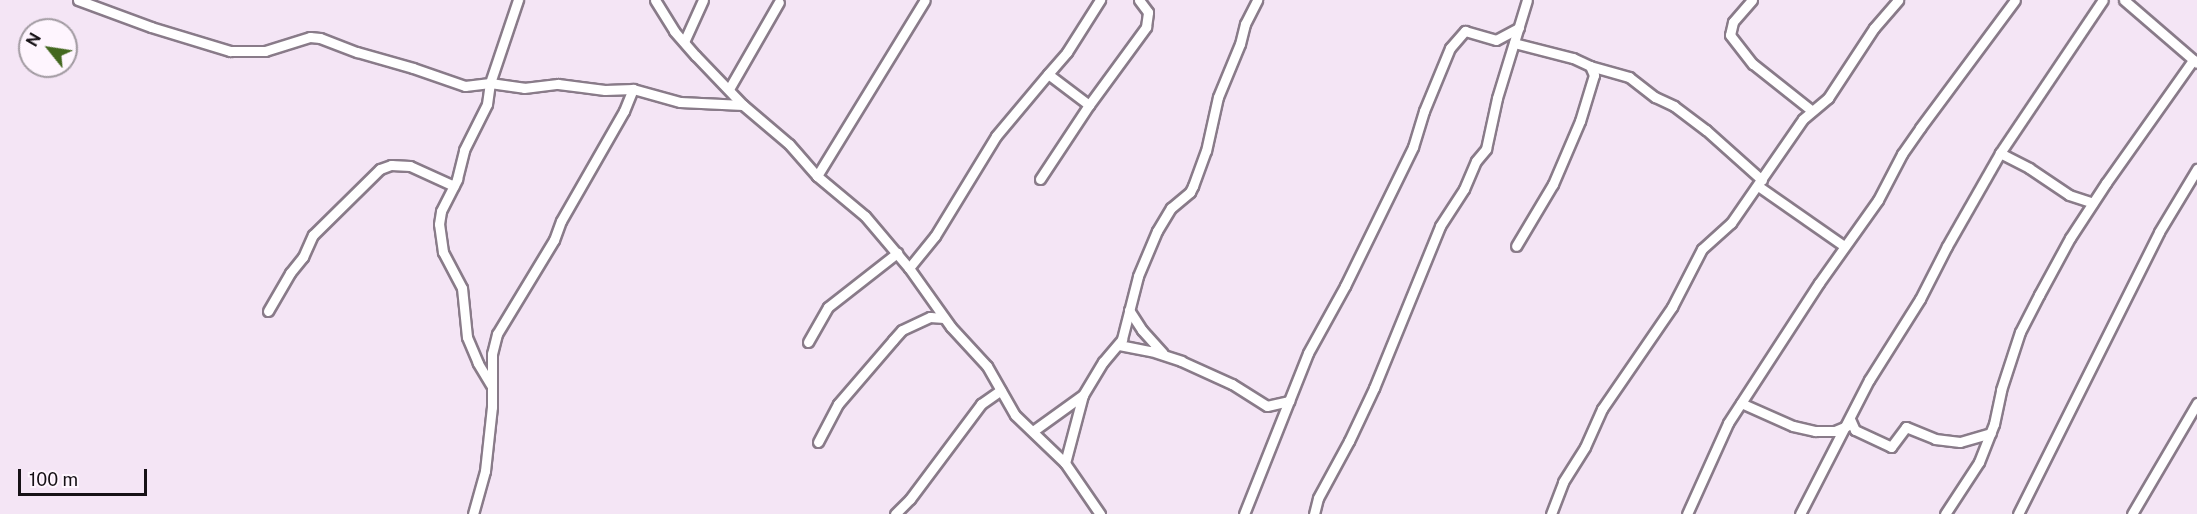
<!DOCTYPE html>
<style>
body{margin:0}
#map{position:relative;width:2197px;height:514px;overflow:hidden;background:#f4e5f5;font-family:"Public Sans",sans-serif}
div>[style]{position:absolute}
.roads{filter:drop-shadow(2px 0 #897b89) drop-shadow(-2px 0 #897b89) drop-shadow(0 2px #897b89) drop-shadow(0 -2px #897b89)}
.minor>*{height:9px;margin:-4.5px;padding:0 4.5px;transform-origin:4.5px;border-radius:4.5px;background:#fff}
span{translate:-50% -50%;white-space:nowrap;text-align:center;line-height:1.15;-webkit-text-stroke:4.5px #fef5fe;paint-order:stroke}
.north{position:absolute;left:18px;top:18px;width:60px;height:60px;box-sizing:border-box;background:#fef5fe;border:2px solid #a19aa1;border-radius:50%;rotate:300deg;font-size:16px;font-weight:700;line-height:24px;text-align:center;color:#161116}
.north::after{content:'';display:block;margin:auto;width:21px;height:27px;background:#43671f;clip-path:polygon(50% 0,100% 100%,50% 72%,0 100%)}
.scale{position:absolute;left:18px;top:469px;width:129px;height:27px;box-sizing:border-box;border:3px solid #161116;border-top:0;padding-left:8px;font-size:18px;line-height:21px;white-space:nowrap;color:#161116;-webkit-text-stroke:4px #fef5fe;paint-order:stroke}
</style>
<div id="map">
<div class="roads">
<div class="minor">
<i style="left:78px;top:0;width:78px;rotate:20.3deg"></i>
<i style="left:151px;top:27px;width:83px;rotate:16.9deg"></i>
<i style="left:230px;top:51px;width:35px"></i>
<i style="left:265px;top:51px;width:47px;rotate:-17.3deg"></i>
<i style="left:310px;top:37px;width:10px;rotate:6deg"></i>
<i style="left:320px;top:38px;width:40px;rotate:21deg"></i>
<i style="left:357px;top:52px;width:58px;rotate:15.9deg"></i>
<i style="left:413px;top:68px;width:55px;rotate:19.1deg"></i>
<i style="left:465px;top:86px;width:25px;rotate:-7deg"></i>
<i style="left:490px;top:83px;width:34px;rotate:8deg"></i>
<i style="left:524px;top:88px;width:34px;rotate:-7deg"></i>
<i style="left:558px;top:84px;width:47px;rotate:7.3deg"></i>
<i style="left:605px;top:90px;width:28px;rotate:-2deg"></i>
<i style="left:633px;top:89px;width:49px;rotate:15.5deg"></i>
<i style="left:680px;top:102px;width:63px;rotate:2.7deg"></i>
<i style="left:655px;top:0;width:36px;rotate:58deg"></i>
<i style="left:674px;top:31px;width:33px;rotate:49deg"></i>
<i style="left:696px;top:56px;width:68px;rotate:46.2deg"></i>
<i style="left:743px;top:105px;width:60px;rotate:40.3deg"></i>
<i style="left:789px;top:144px;width:43px;rotate:48.8deg"></i>
<i style="left:817px;top:176px;width:62px;rotate:39.8deg"></i>
<i style="left:865px;top:216px;width:68px;rotate:49.8deg"></i>
<i style="left:909px;top:268px;width:72px;rotate:54.6deg"></i>
<i style="left:951px;top:327px;width:53px;rotate:47.3deg"></i>
<i style="left:987px;top:366px;width:56px;rotate:60.3deg"></i>
<i style="left:1015px;top:415px;width:69px;rotate:43.8deg"></i>
<i style="left:1065px;top:463px;width:62px;rotate:55.5deg"></i>
<i style="left:1752px;top:0;width:29px;rotate:131deg"></i>
<i style="left:1733px;top:22px;width:13px;rotate:103deg"></i>
<i style="left:1730px;top:35px;width:37px;rotate:52deg"></i>
<i style="left:1753px;top:64px;width:74px;rotate:38.4deg"></i>
<i style="left:2124px;top:0;width:96px;rotate:40.8deg"></i>
<i style="left:684px;top:42px;width:46px;rotate:-65.7deg"></i>
<i style="left:1514px;top:43px;width:61px;rotate:14.3deg"></i>
<i style="left:1573px;top:58px;width:19px;rotate:25deg"></i>
<i style="left:1590px;top:66px;width:10px;rotate:66deg"></i>
<i style="left:1594px;top:75px;width:48px;rotate:106.9deg"></i>
<i style="left:1580px;top:121px;width:69px;rotate:113.2deg"></i>
<i style="left:1553px;top:184px;width:72px;rotate:120.8deg"></i>
<i style="left:1590px;top:66px;width:41px;rotate:15.8deg"></i>
<i style="left:1629px;top:77px;width:33px;rotate:38deg"></i>
<i style="left:1655px;top:97px;width:21px;rotate:25deg"></i>
<i style="left:1674px;top:106px;width:40px;rotate:37deg"></i>
<i style="left:1706px;top:130px;width:75px;rotate:41.8deg"></i>
<i style="left:729px;top:89px;width:100px;rotate:-60.1deg"></i>
<i style="left:1089px;top:105px;width:51px;rotate:-142.9deg"></i>
<i style="left:1048px;top:74px;width:29px;rotate:-49deg"></i>
<i style="left:1067px;top:52px;width:62px;rotate:-57.6deg"></i>
<i style="left:2000px;top:153px;width:33px;rotate:27deg"></i>
<i style="left:2029px;top:168px;width:48px;rotate:34deg"></i>
<i style="left:2069px;top:195px;width:25px;rotate:18deg"></i>
<i style="left:817px;top:176px;width:206px;rotate:-58.5deg"></i>
<i style="left:1040px;top:179px;width:89px;rotate:-56.5deg"></i>
<i style="left:1089px;top:105px;width:97px;rotate:-53.8deg"></i>
<i style="left:1146px;top:27px;width:15px;rotate:-82deg"></i>
<i style="left:1148px;top:12px;width:15px;rotate:-127deg"></i>
<i style="left:1758px;top:186px;width:105px;rotate:34.9deg"></i>
<i style="left:909px;top:268px;width:41px;rotate:-50.9deg"></i>
<i style="left:935px;top:236px;width:117px;rotate:-58.6deg"></i>
<i style="left:996px;top:136px;width:81px;rotate:-50deg"></i>
<i style="left:1129px;top:310px;width:24px;rotate:57deg"></i>
<i style="left:1142px;top:330px;width:31px;rotate:48deg"></i>
<i style="left:268px;top:311px;width:44px;rotate:-59.9deg"></i>
<i style="left:290px;top:273px;width:21px;rotate:-51deg"></i>
<i style="left:303px;top:257px;width:24px;rotate:-66deg"></i>
<i style="left:313px;top:235px;width:94px;rotate:-44.6deg"></i>
<i style="left:380px;top:169px;width:12px;rotate:-20deg"></i>
<i style="left:391px;top:165px;width:19px;rotate:3deg"></i>
<i style="left:410px;top:166px;width:48px;rotate:24.4deg"></i>
<i style="left:808px;top:342px;width:40px;rotate:-60.3deg"></i>
<i style="left:828px;top:307px;width:88px;rotate:-38deg"></i>
<i style="left:1119px;top:345px;width:33px;rotate:11deg"></i>
<i style="left:1151px;top:351px;width:32px;rotate:18deg"></i>
<i style="left:1181px;top:361px;width:56px;rotate:24.3deg"></i>
<i style="left:1232px;top:384px;width:41px;rotate:32.2deg"></i>
<i style="left:1267px;top:406px;width:23px;rotate:-13deg"></i>
<i style="left:491px;top:385px;width:26px;rotate:-121deg"></i>
<i style="left:478px;top:363px;width:28px;rotate:-113deg"></i>
<i style="left:467px;top:337px;width:49px;rotate:-95.8deg"></i>
<i style="left:462px;top:288px;width:41px;rotate:-117.8deg"></i>
<i style="left:443px;top:252px;width:28px;rotate:-98deg"></i>
<i style="left:439px;top:224px;width:13px;rotate:-81deg"></i>
<i style="left:441px;top:211px;width:36px;rotate:-63deg"></i>
<i style="left:457px;top:179px;width:30px;rotate:-76deg"></i>
<i style="left:464px;top:150px;width:51px;rotate:-63.4deg"></i>
<i style="left:487px;top:104px;width:21px;rotate:-82deg"></i>
<i style="left:490px;top:83px;width:88px;rotate:-71.4deg"></i>
<i style="left:1741px;top:403px;width:57px;rotate:23.9deg"></i>
<i style="left:1793px;top:426px;width:23px;rotate:13deg"></i>
<i style="left:1815px;top:431px;width:20px"></i>
<i style="left:1835px;top:431px;width:13px;rotate:-23deg"></i>
<i style="left:1850px;top:419px;width:12px;rotate:66deg"></i>
<i style="left:1855px;top:430px;width:40px;rotate:25deg"></i>
<i style="left:1891px;top:447px;width:25px;rotate:-53deg"></i>
<i style="left:1906px;top:427px;width:31px;rotate:22deg"></i>
<i style="left:1935px;top:439px;width:25px;rotate:7deg"></i>
<i style="left:1960px;top:442px;width:32px;rotate:-16deg"></i>
<i style="left:1033px;top:431px;width:62px;rotate:-35.8deg"></i>
<i style="left:818px;top:442px;width:43px;rotate:-62.2deg"></i>
<i style="left:838px;top:404px;width:84px;rotate:-49.3deg"></i>
<i style="left:893px;top:340px;width:13px;rotate:-48deg"></i>
<i style="left:902px;top:330px;width:31px;rotate:-25deg"></i>
<i style="left:930px;top:317px;width:14px;rotate:4deg"></i>
<i style="left:1065px;top:463px;width:70px;rotate:-75.2deg"></i>
<i style="left:1083px;top:395px;width:39px;rotate:-59deg"></i>
<i style="left:1103px;top:362px;width:30px;rotate:-50deg"></i>
<i style="left:1122px;top:339px;width:65px;rotate:-75.7deg"></i>
<i style="left:1138px;top:276px;width:49px;rotate:-67.1deg"></i>
<i style="left:1157px;top:231px;width:27px;rotate:-59deg"></i>
<i style="left:1171px;top:208px;width:25px;rotate:-40deg"></i>
<i style="left:1190px;top:192px;width:7px;rotate:-63deg"></i>
<i style="left:1193px;top:186px;width:37px;rotate:-70deg"></i>
<i style="left:1206px;top:151px;width:55px;rotate:-77.5deg"></i>
<i style="left:1218px;top:97px;width:57px;rotate:-67.5deg"></i>
<i style="left:1240px;top:44px;width:21px;rotate:-76deg"></i>
<i style="left:1245px;top:24px;width:27px;rotate:-63deg"></i>
<i style="left:473px;top:514px;width:45px;rotate:-74.4deg"></i>
<i style="left:485px;top:471px;width:64px;rotate:-83.8deg"></i>
<i style="left:492px;top:407px;width:53px;rotate:-90deg"></i>
<i style="left:492px;top:354px;width:21px;rotate:-76deg"></i>
<i style="left:497px;top:334px;width:110px;rotate:-58.8deg"></i>
<i style="left:554px;top:240px;width:20px;rotate:-70deg"></i>
<i style="left:561px;top:221px;width:127px;rotate:-60.2deg"></i>
<i style="left:624px;top:111px;width:24px;rotate:-68deg"></i>
<i style="left:895px;top:514px;width:21px;rotate:-45deg"></i>
<i style="left:910px;top:499px;width:119px;rotate:-53.2deg"></i>
<i style="left:981px;top:404px;width:24px;rotate:-35deg"></i>
<i style="left:1244px;top:514px;width:173px;rotate:-68.3deg"></i>
<i style="left:1308px;top:353px;width:77px;rotate:-61.1deg"></i>
<i style="left:1345px;top:286px;width:155px;rotate:-63.9deg"></i>
<i style="left:1413px;top:147px;width:38px;rotate:-73deg"></i>
<i style="left:1424px;top:111px;width:68px;rotate:-67.6deg"></i>
<i style="left:1450px;top:48px;width:23px;rotate:-49deg"></i>
<i style="left:1465px;top:31px;width:32px;rotate:16deg"></i>
<i style="left:1496px;top:40px;width:26px;rotate:-28deg"></i>
<i style="left:1314px;top:514px;width:16px;rotate:-76deg"></i>
<i style="left:1318px;top:498px;width:65px;rotate:-61.5deg"></i>
<i style="left:1349px;top:441px;width:59px;rotate:-64.7deg"></i>
<i style="left:1374px;top:388px;width:175px;rotate:-67.8deg"></i>
<i style="left:1440px;top:226px;width:44px;rotate:-57deg"></i>
<i style="left:1464px;top:189px;width:30px;rotate:-67deg"></i>
<i style="left:1476px;top:161px;width:16px;rotate:-50deg"></i>
<i style="left:1486px;top:149px;width:52px;rotate:-77.8deg"></i>
<i style="left:1497px;top:98px;width:102px;rotate:-73deg"></i>
<i style="left:1551px;top:514px;width:34px;rotate:-69deg"></i>
<i style="left:1563px;top:482px;width:41px;rotate:-57.8deg"></i>
<i style="left:1585px;top:447px;width:42px;rotate:-65.9deg"></i>
<i style="left:1602px;top:409px;width:124px;rotate:-55.5deg"></i>
<i style="left:1672px;top:307px;width:65px;rotate:-62.7deg"></i>
<i style="left:1702px;top:249px;width:39px;rotate:-42deg"></i>
<i style="left:1731px;top:223px;width:126px;rotate:-55.3deg"></i>
<i style="left:1803px;top:119px;width:33px;rotate:-40deg"></i>
<i style="left:1828px;top:98px;width:84px;rotate:-56.7deg"></i>
<i style="left:1874px;top:28px;width:37px;rotate:-49deg"></i>
<i style="left:1687px;top:514px;width:100px;rotate:-65.7deg"></i>
<i style="left:1728px;top:423px;width:167px;rotate:-57deg"></i>
<i style="left:1819px;top:283px;width:102px;rotate:-54.6deg"></i>
<i style="left:1878px;top:200px;width:52px;rotate:-62.4deg"></i>
<i style="left:1902px;top:154px;width:32px;rotate:-55deg"></i>
<i style="left:1920px;top:128px;width:159px;rotate:-53.4deg"></i>
<i style="left:1800px;top:514px;width:151px;rotate:-62.8deg"></i>
<i style="left:1869px;top:380px;width:96px;rotate:-57.8deg"></i>
<i style="left:1920px;top:299px;width:59px;rotate:-63deg"></i>
<i style="left:1947px;top:246px;width:107px;rotate:-60.3deg"></i>
<i style="left:2000px;top:153px;width:184px;rotate:-56.1deg"></i>
<i style="left:1945px;top:514px;width:62px;rotate:-56.8deg"></i>
<i style="left:1979px;top:462px;width:41px;rotate:-68.5deg"></i>
<i style="left:1994px;top:424px;width:35px;rotate:-78deg"></i>
<i style="left:2001px;top:390px;width:61px;rotate:-71.9deg"></i>
<i style="left:2020px;top:332px;width:42px;rotate:-62.8deg"></i>
<i style="left:2039px;top:295px;width:65px;rotate:-61.5deg"></i>
<i style="left:2070px;top:238px;width:66px;rotate:-56.8deg"></i>
<i style="left:2106px;top:183px;width:151px;rotate:-54.7deg"></i>
<i style="left:2018px;top:514px;width:315px;rotate:-63.4deg"></i>
<i style="left:2159px;top:232px;width:74px;rotate:-58.9deg"></i>
<i style="left:2132px;top:514px;width:129px;rotate:-59.6deg"></i>
</div>
</div>
<div class="north">N</div>
<div class="scale">100 m</div>
</div>
